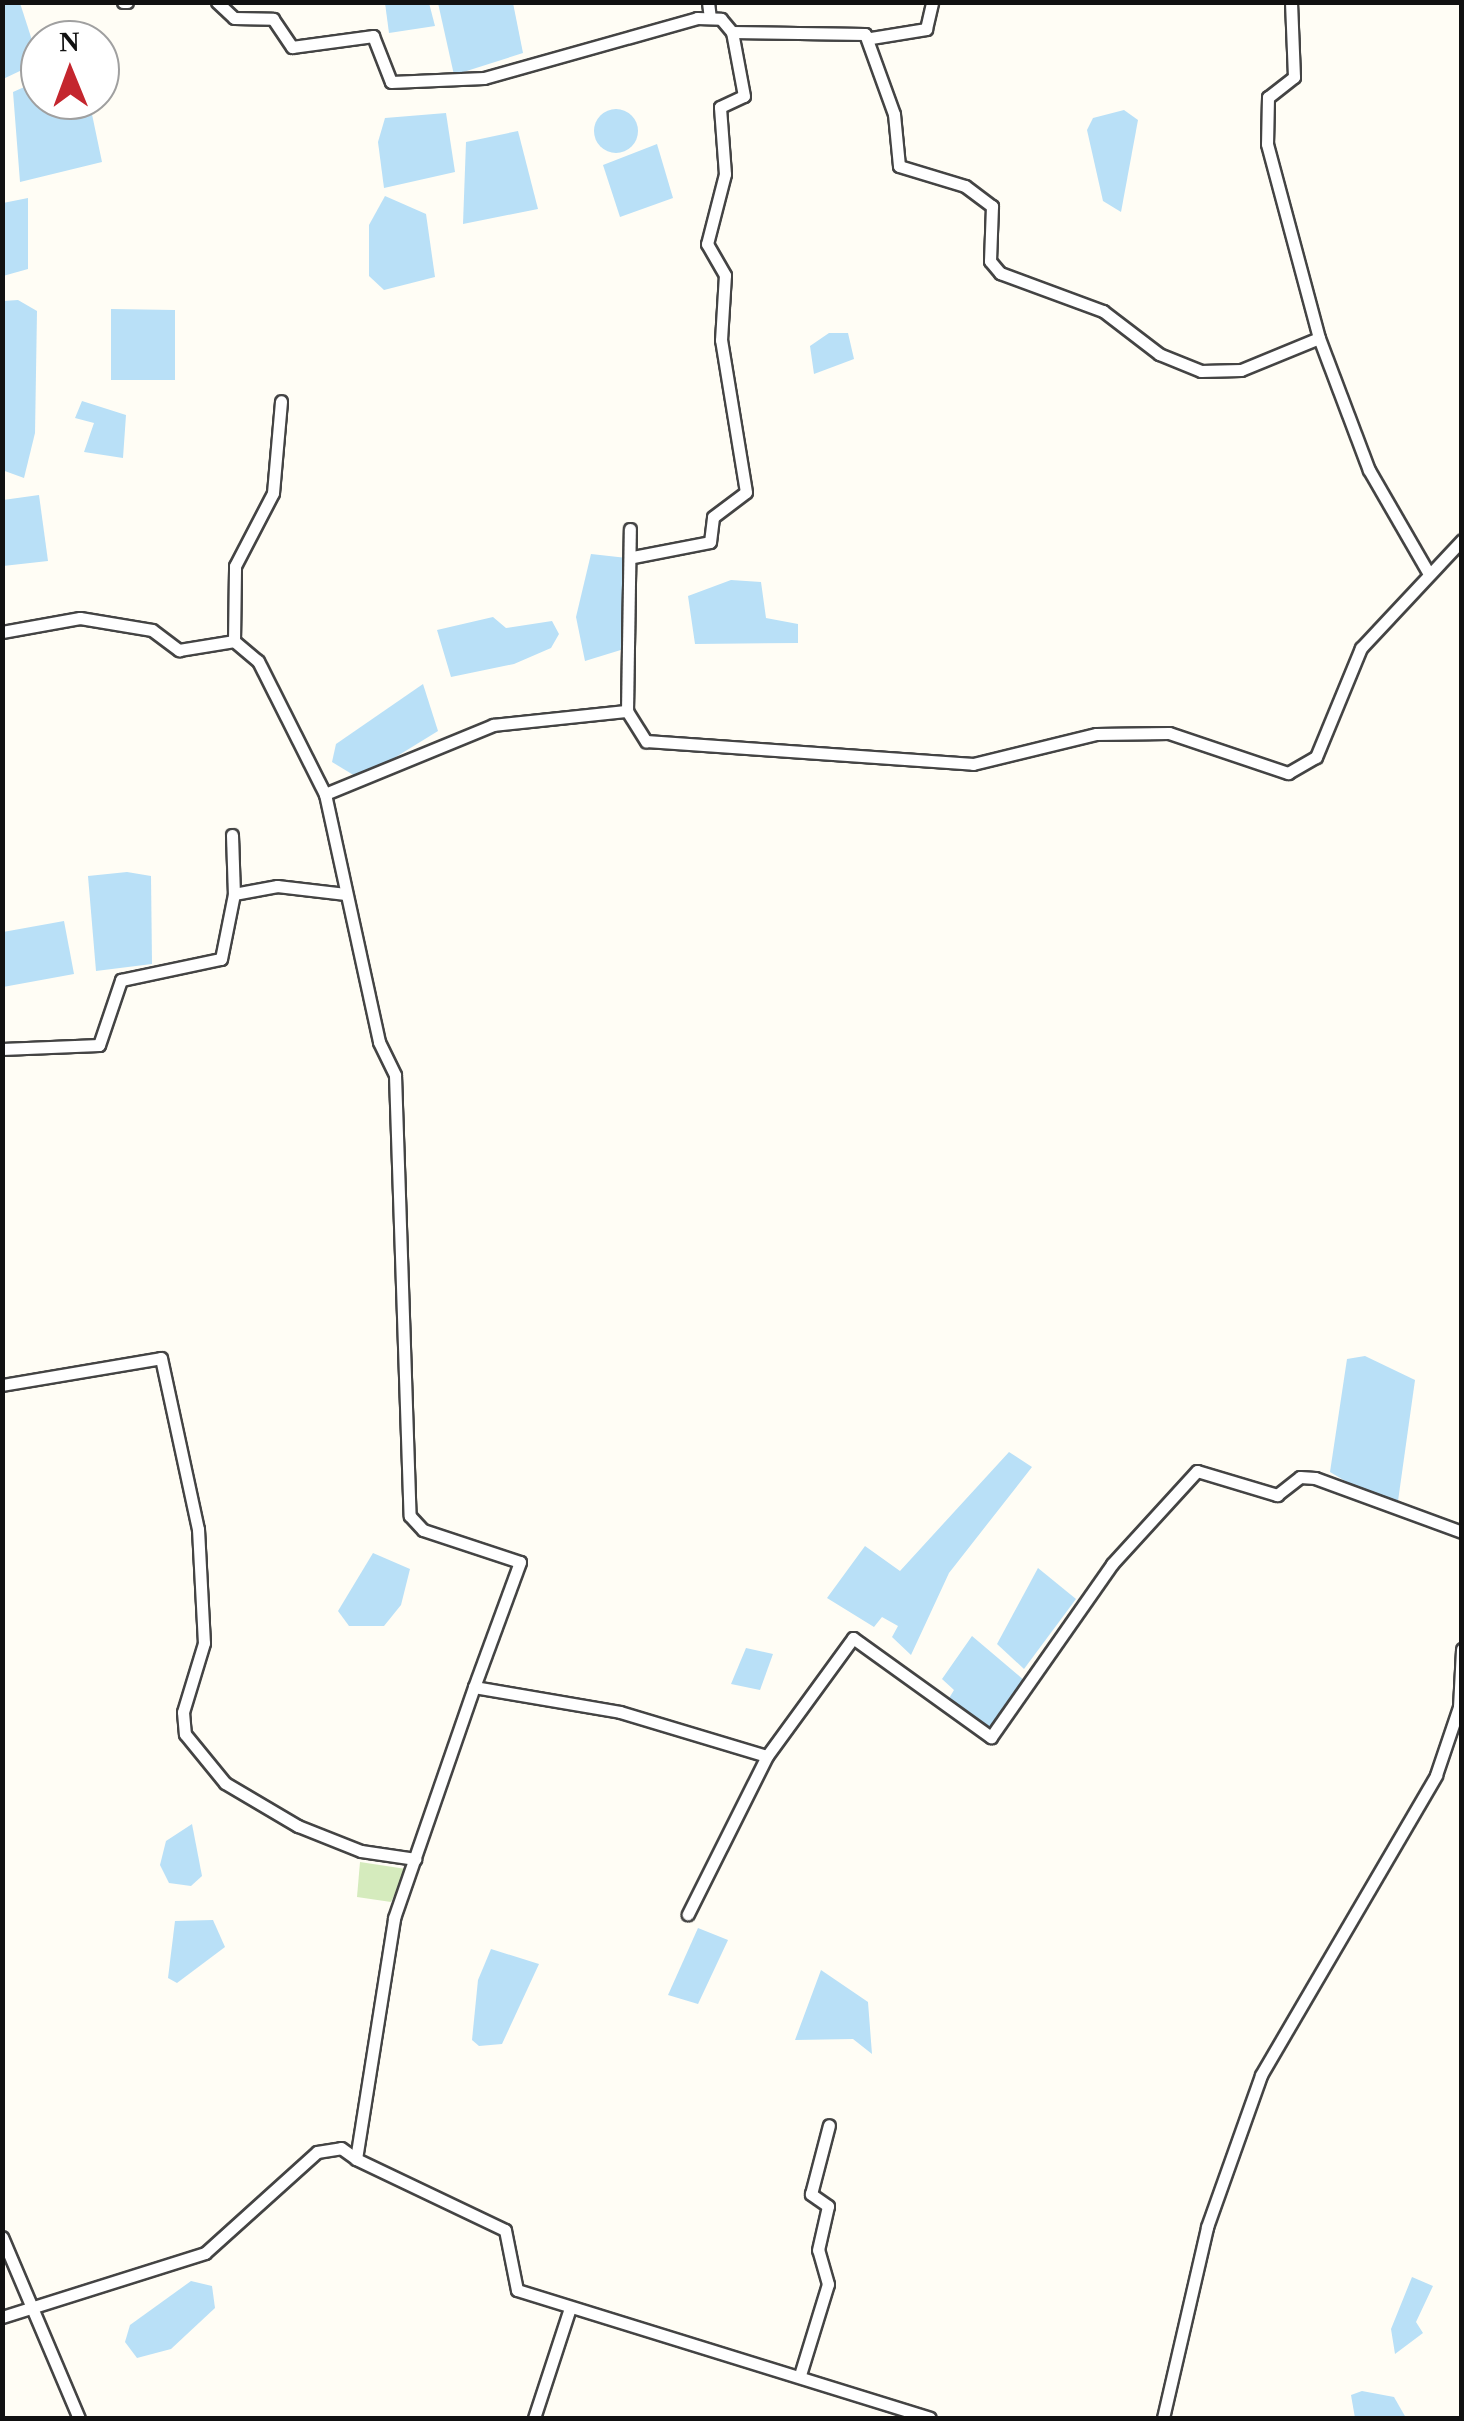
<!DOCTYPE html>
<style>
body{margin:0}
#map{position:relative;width:1464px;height:2421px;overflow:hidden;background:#fffdf5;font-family:"Times New Roman",serif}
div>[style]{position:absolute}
.green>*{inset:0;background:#d5ebbd}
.water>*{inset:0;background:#b9e0f7}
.round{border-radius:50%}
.roads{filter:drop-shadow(2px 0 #444) drop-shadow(-2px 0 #444) drop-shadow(0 2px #444) drop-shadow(0 -2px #444)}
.street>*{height:11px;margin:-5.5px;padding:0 5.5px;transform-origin:5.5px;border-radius:5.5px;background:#fff}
span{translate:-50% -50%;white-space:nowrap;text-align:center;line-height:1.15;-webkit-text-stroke:10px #fff;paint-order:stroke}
.frame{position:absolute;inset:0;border:5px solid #111;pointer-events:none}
.north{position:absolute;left:20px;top:20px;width:100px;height:100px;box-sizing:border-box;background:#fff;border:2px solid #a0a0a0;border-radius:50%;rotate:359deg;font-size:28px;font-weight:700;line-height:40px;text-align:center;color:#111}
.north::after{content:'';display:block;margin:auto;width:35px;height:45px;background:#c4262e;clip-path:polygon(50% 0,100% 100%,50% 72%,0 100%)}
</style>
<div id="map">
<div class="green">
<i style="clip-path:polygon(360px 1862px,406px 1869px,391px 1902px,357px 1897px)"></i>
</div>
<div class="water">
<i style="clip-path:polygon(3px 2px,20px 3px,39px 62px,3px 79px)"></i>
<i style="clip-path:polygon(385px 3px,429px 3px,435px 26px,389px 33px)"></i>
<i style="clip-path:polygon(438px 3px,513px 3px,523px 53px,454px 75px)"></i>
<i style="clip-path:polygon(40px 80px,40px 100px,89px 100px,102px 162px,20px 182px,13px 92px)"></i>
<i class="round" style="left:594px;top:109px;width:44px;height:44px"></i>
<i style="clip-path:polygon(1124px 110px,1138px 120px,1121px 212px,1103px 201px,1087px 130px,1093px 118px)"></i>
<i style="clip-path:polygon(446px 113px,455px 172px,384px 188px,378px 142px,385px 118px)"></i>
<i style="clip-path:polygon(518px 131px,538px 209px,463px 224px,466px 142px)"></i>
<i style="clip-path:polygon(657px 144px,673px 198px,620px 217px,603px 165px)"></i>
<i style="clip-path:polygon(385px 196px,426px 214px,435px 277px,384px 290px,369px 276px,369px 225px)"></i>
<i style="clip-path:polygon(28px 198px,28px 269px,3px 276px,3px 203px)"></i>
<i style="clip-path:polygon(18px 300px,37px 311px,35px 433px,24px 478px,2px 470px,3px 301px)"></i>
<i style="clip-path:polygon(111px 309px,175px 310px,175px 380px,111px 380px)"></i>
<i style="clip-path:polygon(829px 333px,848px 333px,854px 359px,814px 374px,810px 346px)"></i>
<i style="clip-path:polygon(82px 401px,126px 415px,123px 458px,84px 452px,94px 423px,75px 418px)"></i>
<i style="clip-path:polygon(39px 495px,48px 561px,3px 566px,3px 500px)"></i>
<i style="clip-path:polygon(591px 554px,627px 558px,624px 649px,585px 661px,576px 617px)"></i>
<i style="clip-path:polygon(731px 580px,761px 582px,766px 618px,798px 624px,798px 643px,695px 644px,688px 596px)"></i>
<i style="clip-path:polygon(493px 617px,506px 628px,552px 621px,559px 634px,551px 648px,514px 664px,451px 677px,437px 630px)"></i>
<i style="clip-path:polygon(423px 684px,438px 731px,360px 779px,332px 762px,336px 744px)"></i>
<i style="clip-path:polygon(127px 872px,151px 876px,152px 964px,96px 971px,88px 876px)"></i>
<i style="clip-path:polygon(64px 921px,74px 974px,3px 987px,3px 932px)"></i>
<i style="clip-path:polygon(1365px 1356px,1415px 1380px,1398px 1501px,1384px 1504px,1330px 1472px,1347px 1359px)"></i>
<i style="clip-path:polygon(1009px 1452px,1032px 1467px,949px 1573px,911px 1655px,892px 1637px,898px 1626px,882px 1617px,874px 1627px,827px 1598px,865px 1546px,900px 1571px)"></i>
<i style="clip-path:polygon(373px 1553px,410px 1569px,401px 1605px,384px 1626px,349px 1626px,338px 1611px)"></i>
<i style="clip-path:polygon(1038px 1568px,1076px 1599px,1024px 1669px,997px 1644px)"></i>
<i style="clip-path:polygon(972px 1636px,1025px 1681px,988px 1730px,948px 1700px,954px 1690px,942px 1679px)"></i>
<i style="clip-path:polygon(746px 1648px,773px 1654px,760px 1690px,731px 1684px)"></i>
<i style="clip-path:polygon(192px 1824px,202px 1876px,191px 1886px,169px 1883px,160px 1865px,166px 1841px)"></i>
<i style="clip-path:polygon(213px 1920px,225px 1947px,177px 1983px,168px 1978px,175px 1921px)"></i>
<i style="clip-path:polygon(698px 1928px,728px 1940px,698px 2004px,668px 1995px)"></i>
<i style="clip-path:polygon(491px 1949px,539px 1964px,502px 2044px,479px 2046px,472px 2040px,478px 1980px)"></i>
<i style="clip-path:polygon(821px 1970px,868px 2002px,872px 2054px,853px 2039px,795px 2040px)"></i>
<i style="clip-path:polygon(1412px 2277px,1433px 2286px,1416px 2322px,1423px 2333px,1395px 2354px,1391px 2329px)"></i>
<i style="clip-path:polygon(191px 2281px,212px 2286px,215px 2308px,171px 2349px,137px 2358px,125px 2342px,130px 2325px)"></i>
<i style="clip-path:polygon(1362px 2391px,1394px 2397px,1406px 2418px,1355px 2418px,1351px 2395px)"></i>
</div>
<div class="roads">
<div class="street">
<i style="left:123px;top:2px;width:4px"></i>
<i style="left:217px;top:2px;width:23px;rotate:43deg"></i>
<i style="left:234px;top:18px;width:39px;rotate:1deg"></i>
<i style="left:273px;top:19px;width:34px;rotate:56deg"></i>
<i style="left:292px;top:47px;width:82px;rotate:-7.7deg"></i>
<i style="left:373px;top:36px;width:49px;rotate:68.6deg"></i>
<i style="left:391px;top:82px;width:93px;rotate:-2.5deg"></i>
<i style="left:484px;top:78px;width:221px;rotate:-15.7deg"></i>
<i style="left:697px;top:18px;width:24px;rotate:2deg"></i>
<i style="left:721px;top:19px;width:17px;rotate:50deg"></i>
<i style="left:732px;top:32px;width:133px;rotate:0.9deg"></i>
<i style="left:865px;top:34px;width:85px;rotate:70.1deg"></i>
<i style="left:894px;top:114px;width:52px;rotate:84.5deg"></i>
<i style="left:899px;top:166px;width:69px;rotate:16.9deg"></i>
<i style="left:965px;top:186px;width:34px;rotate:37deg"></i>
<i style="left:992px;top:206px;width:55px;rotate:92.1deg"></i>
<i style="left:990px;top:261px;width:16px;rotate:50deg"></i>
<i style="left:1000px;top:273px;width:110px;rotate:20.3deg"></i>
<i style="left:1103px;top:311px;width:71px;rotate:37.5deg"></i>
<i style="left:1159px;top:354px;width:45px;rotate:22deg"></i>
<i style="left:1201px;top:371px;width:40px;rotate:-1.4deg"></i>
<i style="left:1241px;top:370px;width:84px;rotate:-22.3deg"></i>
<i style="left:1319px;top:338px;width:141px;rotate:69.3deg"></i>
<i style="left:1369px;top:470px;width:120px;rotate:60deg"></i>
<i style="left:708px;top:2px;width:16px;rotate:83deg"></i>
<i style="left:1291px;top:2px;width:75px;rotate:87.7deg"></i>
<i style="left:1294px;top:77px;width:33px;rotate:142deg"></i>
<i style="left:1268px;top:97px;width:47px;rotate:91.2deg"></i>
<i style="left:1267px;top:144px;width:201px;rotate:75deg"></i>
<i style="left:871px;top:38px;width:56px;rotate:-9.3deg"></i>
<i style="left:926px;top:29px;width:28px;rotate:-77deg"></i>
<i style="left:633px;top:557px;width:78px;rotate:-11deg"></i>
<i style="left:710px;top:542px;width:25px;rotate:-83deg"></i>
<i style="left:713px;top:517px;width:41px;rotate:-37.1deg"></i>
<i style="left:746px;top:492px;width:154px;rotate:-99.3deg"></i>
<i style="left:721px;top:340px;width:65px;rotate:-86.5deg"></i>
<i style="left:725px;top:275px;width:36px;rotate:-120deg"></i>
<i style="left:707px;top:244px;width:72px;rotate:-75.6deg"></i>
<i style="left:725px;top:174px;width:67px;rotate:-94.3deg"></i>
<i style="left:720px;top:107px;width:26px;rotate:-25deg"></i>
<i style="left:744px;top:96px;width:65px;rotate:-100.6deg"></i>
<i style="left:2px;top:632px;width:79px;rotate:-10.2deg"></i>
<i style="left:80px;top:618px;width:73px;rotate:9.5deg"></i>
<i style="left:152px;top:630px;width:34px;rotate:37deg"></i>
<i style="left:179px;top:650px;width:56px;rotate:-9.3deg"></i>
<i style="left:234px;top:641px;width:31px;rotate:40deg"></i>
<i style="left:258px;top:661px;width:149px;rotate:63.3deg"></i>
<i style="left:325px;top:794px;width:254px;rotate:77.7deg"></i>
<i style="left:379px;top:1042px;width:37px;rotate:64deg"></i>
<i style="left:395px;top:1075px;width:441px;rotate:88.1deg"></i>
<i style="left:410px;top:1516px;width:19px;rotate:47deg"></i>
<i style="left:423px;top:1530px;width:102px;rotate:18.3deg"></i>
<i style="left:520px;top:1562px;width:133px;rotate:110.2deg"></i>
<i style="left:234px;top:641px;width:75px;rotate:-89.2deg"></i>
<i style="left:235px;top:566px;width:82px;rotate:-62.5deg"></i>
<i style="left:273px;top:493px;width:92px;rotate:-85deg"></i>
<i style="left:627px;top:711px;width:36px;rotate:58deg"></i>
<i style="left:646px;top:741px;width:328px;rotate:4deg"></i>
<i style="left:973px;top:764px;width:127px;rotate:-13.7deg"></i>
<i style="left:1096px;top:734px;width:73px;rotate:-0.8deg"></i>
<i style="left:1169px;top:733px;width:126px;rotate:18.6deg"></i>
<i style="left:1288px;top:773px;width:32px;rotate:-30deg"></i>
<i style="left:1316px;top:757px;width:118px;rotate:-67.6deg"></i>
<i style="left:1361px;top:648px;width:148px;rotate:-46.9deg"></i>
<i style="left:325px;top:794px;width:182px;rotate:-22.3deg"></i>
<i style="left:493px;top:725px;width:135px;rotate:-6deg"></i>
<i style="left:627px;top:711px;width:182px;rotate:-89.1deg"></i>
<i style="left:232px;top:835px;width:59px;rotate:88.1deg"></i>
<i style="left:2px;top:1049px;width:97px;rotate:-2.4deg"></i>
<i style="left:99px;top:1045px;width:69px;rotate:-71.3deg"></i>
<i style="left:121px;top:980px;width:102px;rotate:-11.9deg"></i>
<i style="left:221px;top:959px;width:66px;rotate:-78.7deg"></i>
<i style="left:234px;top:894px;width:44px;rotate:-10.5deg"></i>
<i style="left:277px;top:886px;width:69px;rotate:6.6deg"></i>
<i style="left:2px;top:1385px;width:161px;rotate:-9.6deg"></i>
<i style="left:161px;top:1358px;width:175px;rotate:77.8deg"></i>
<i style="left:198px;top:1529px;width:114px;rotate:87deg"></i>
<i style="left:204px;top:1643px;width:72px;rotate:106.9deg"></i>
<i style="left:183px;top:1712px;width:22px;rotate:85deg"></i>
<i style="left:185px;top:1734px;width:63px;rotate:50.8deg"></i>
<i style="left:225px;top:1783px;width:85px;rotate:30.5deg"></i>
<i style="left:298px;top:1826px;width:68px;rotate:21.6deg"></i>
<i style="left:361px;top:1851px;width:55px;rotate:8.4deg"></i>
<i style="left:767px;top:1756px;width:146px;rotate:-53.9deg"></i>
<i style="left:853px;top:1638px;width:170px;rotate:35.7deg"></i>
<i style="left:991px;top:1737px;width:211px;rotate:-55deg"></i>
<i style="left:1112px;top:1564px;width:126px;rotate:-47.6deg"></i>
<i style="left:1197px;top:1471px;width:84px;rotate:16.7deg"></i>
<i style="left:1277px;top:1495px;width:29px;rotate:-38deg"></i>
<i style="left:1300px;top:1477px;width:15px;rotate:4deg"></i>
<i style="left:1315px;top:1478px;width:157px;rotate:20.2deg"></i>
<i style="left:356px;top:2159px;width:165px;rotate:25.5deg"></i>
<i style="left:505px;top:2230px;width:61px;rotate:78.7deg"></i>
<i style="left:517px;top:2290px;width:432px;rotate:17.2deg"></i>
<i style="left:2px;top:2237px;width:197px;rotate:67deg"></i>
<i style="left:2px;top:2317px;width:213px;rotate:-17.5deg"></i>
<i style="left:205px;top:2253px;width:151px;rotate:-42deg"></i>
<i style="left:317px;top:2152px;width:24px;rotate:-9deg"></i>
<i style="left:341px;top:2148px;width:19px;rotate:36deg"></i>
<i style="left:356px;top:2159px;width:244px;rotate:-81deg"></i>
<i style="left:394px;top:1918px;width:244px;rotate:-70.9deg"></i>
<i style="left:474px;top:1687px;width:148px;rotate:9.7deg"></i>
<i style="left:620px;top:1712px;width:153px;rotate:16.7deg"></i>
<i style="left:767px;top:1756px;width:177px;rotate:116.6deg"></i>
<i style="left:800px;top:2375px;width:95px;rotate:-72.9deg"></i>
<i style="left:828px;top:2284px;width:35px;rotate:-106deg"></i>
<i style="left:818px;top:2250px;width:45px;rotate:-77.2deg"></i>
<i style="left:828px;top:2206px;width:21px;rotate:-145deg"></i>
<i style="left:811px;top:2194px;width:71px;rotate:-75.4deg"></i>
<i style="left:534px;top:2418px;width:113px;rotate:-71.9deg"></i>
<i style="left:1163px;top:2418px;width:196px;rotate:-77deg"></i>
<i style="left:1207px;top:2227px;width:161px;rotate:-70.4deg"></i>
<i style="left:1261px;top:2075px;width:347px;rotate:-59.7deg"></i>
<i style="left:1436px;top:1775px;width:72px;rotate:-71.3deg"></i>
<i style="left:1459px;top:1707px;width:58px;rotate:-87deg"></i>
</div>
</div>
<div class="frame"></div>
<div class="north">N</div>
</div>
